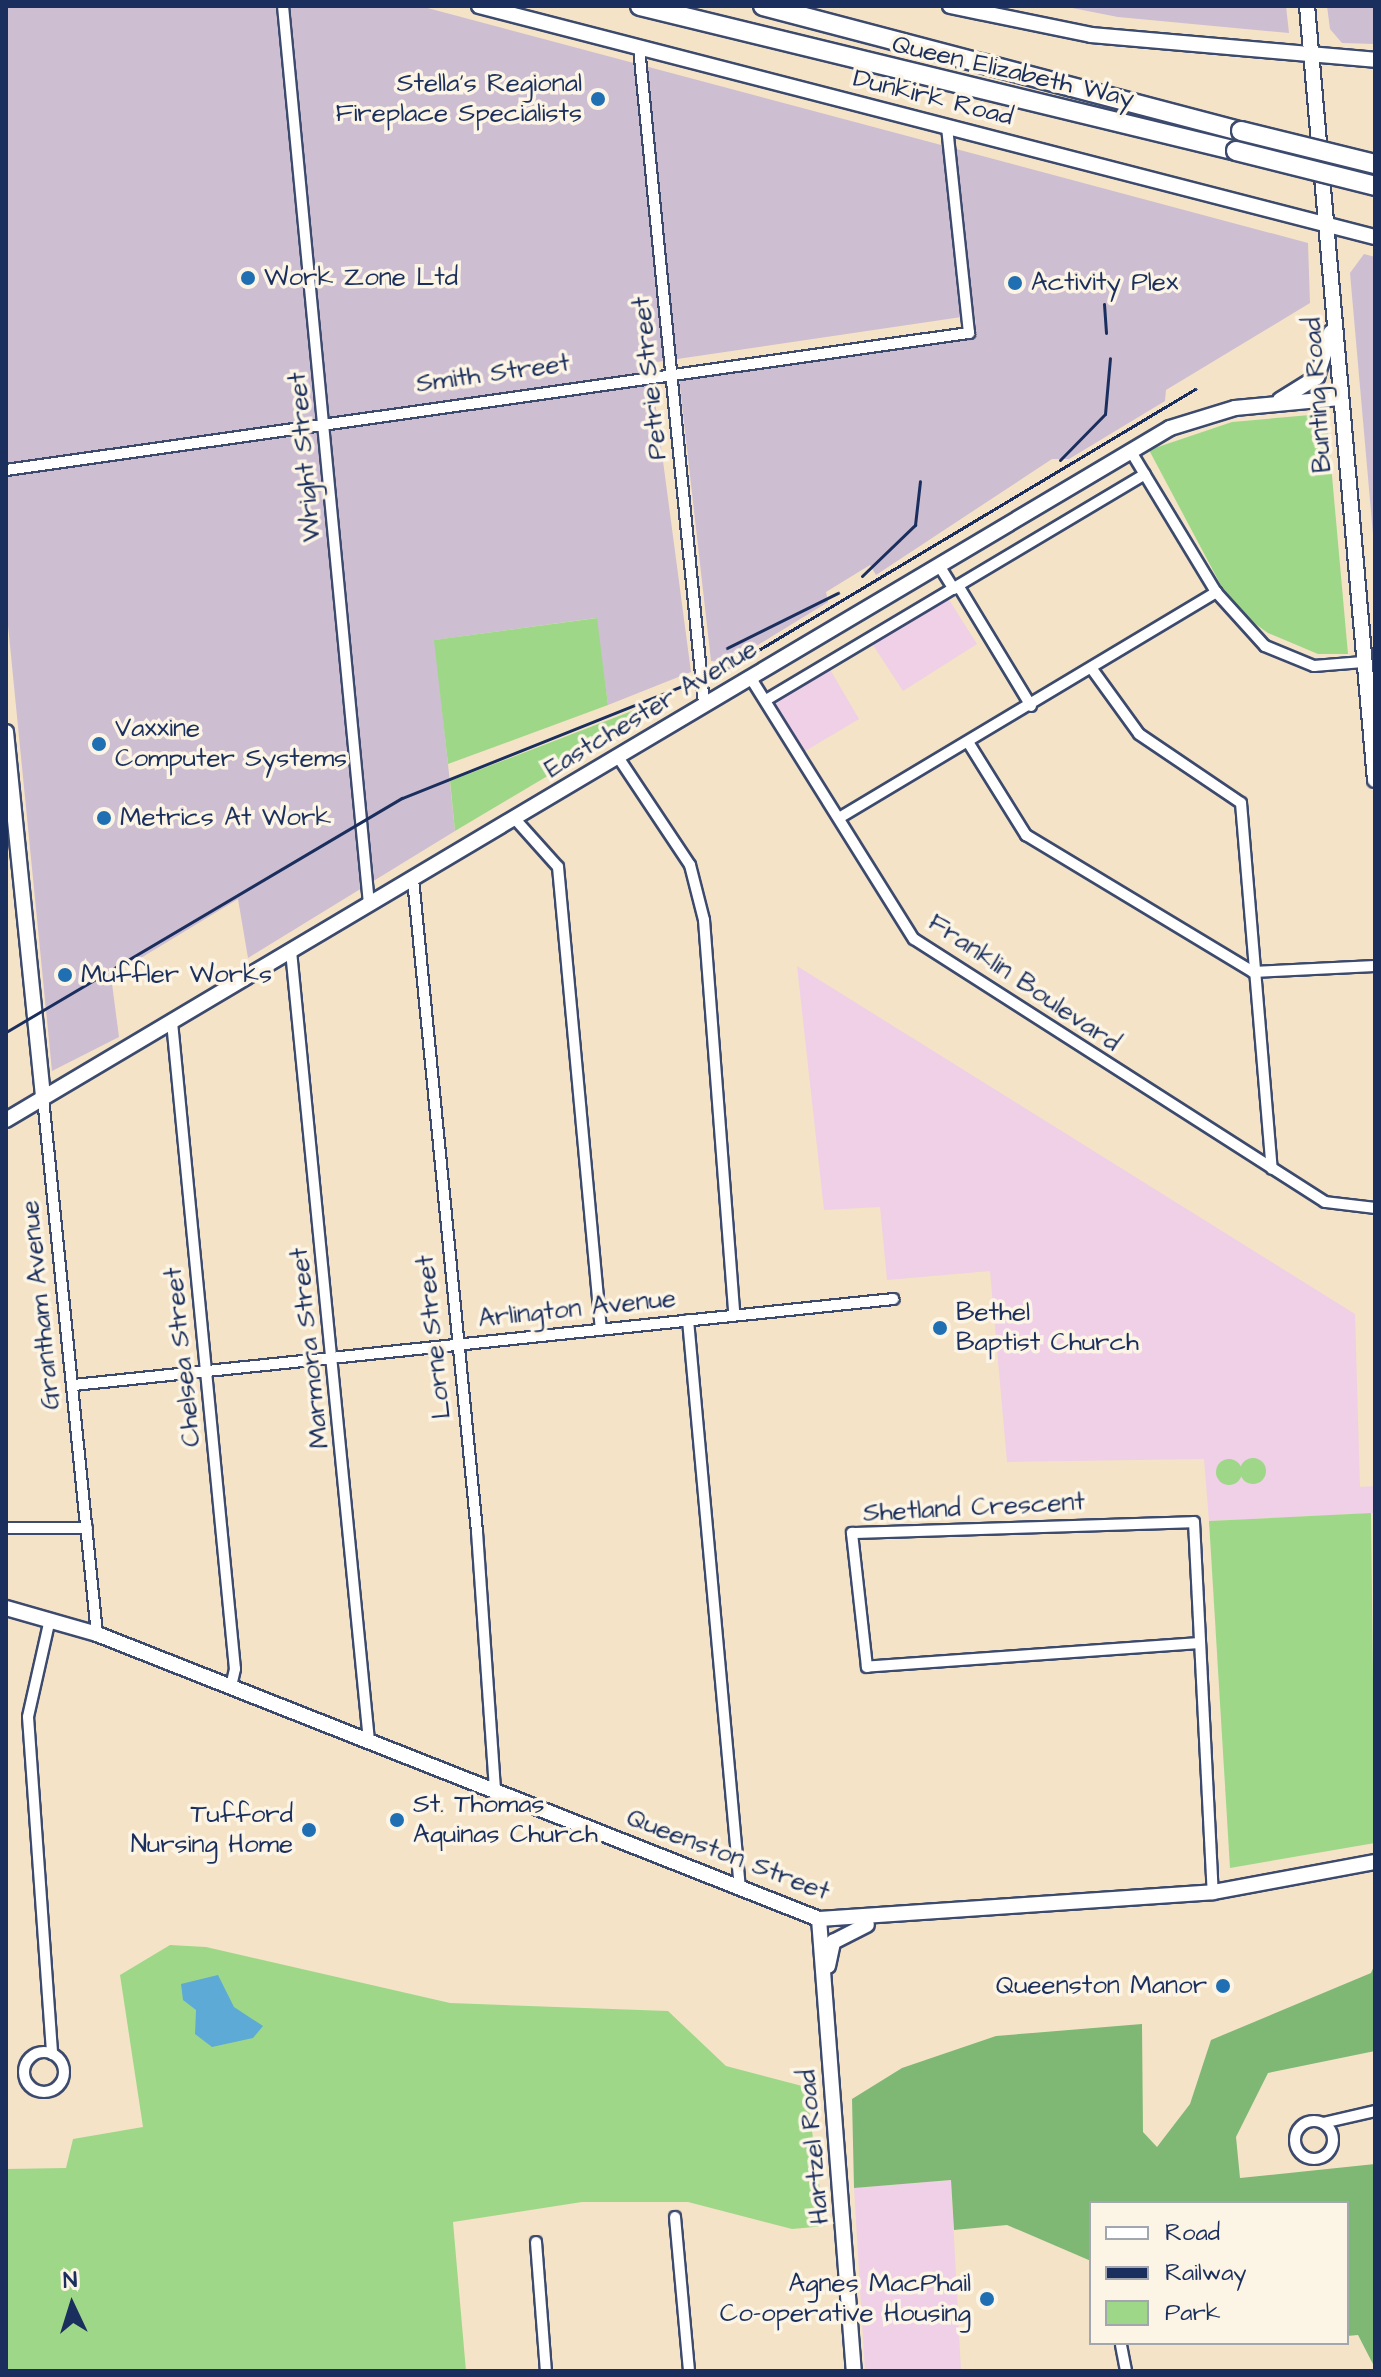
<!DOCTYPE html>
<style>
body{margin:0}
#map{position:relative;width:1381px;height:2377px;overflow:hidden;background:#f4e3c7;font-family:"Architects Daughter",sans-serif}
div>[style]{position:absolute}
.built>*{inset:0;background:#efd0e6}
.industrial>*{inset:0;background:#cdbed2}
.green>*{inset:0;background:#9fd789}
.round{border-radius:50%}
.forest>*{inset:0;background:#7fb875}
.water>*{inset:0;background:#5daad6}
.roads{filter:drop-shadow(2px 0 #3c4a6e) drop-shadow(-2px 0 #3c4a6e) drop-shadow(0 2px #3c4a6e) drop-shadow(0 -2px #3c4a6e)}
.street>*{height:10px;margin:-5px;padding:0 5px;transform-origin:5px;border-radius:5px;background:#fff}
.street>.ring{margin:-5px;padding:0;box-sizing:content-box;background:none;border:10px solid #fff;border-radius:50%}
.secondary>*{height:14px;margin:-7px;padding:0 7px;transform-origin:7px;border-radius:7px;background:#fff}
.highway>*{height:18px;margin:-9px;padding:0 9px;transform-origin:9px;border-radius:9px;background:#fff}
.rail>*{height:3px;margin:-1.5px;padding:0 1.5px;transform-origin:1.5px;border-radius:1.5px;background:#1b2f5e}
.bridges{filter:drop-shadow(2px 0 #3c4a6e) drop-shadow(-2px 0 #3c4a6e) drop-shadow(0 2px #3c4a6e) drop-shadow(0 -2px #3c4a6e)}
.highway-bridge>*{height:18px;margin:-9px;padding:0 9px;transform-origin:9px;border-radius:9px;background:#fff}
.dots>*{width:22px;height:22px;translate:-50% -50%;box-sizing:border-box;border:4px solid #fcf5e5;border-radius:50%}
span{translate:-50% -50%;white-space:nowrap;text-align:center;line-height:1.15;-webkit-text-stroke:7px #fcf5e5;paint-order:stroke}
.street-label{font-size:26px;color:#1b2f5e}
.poi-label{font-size:26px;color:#1b2f5e}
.right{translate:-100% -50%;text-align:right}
.left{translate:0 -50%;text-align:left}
.frame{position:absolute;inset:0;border:8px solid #1b2f5e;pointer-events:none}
.legend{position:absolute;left:1089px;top:2201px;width:260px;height:144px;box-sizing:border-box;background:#fcf5e5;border:2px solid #a2a6af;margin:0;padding:10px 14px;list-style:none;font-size:24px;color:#1b2f5e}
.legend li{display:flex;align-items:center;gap:16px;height:40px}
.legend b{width:40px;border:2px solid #a2a6af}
.north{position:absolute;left:32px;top:2265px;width:80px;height:80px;-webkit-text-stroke:6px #fcf5e5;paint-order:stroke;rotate:356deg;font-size:22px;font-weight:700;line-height:32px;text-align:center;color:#1b2f5e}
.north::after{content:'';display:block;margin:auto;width:28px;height:36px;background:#1b2f5e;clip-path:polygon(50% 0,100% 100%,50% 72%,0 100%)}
</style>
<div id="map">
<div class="built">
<i style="clip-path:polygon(946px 595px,977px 644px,903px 691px,871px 642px)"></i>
<i style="clip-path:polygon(828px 666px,859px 719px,802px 753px,770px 700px)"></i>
<i style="clip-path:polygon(797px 966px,1355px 1314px,1360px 1487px,1375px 1486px,1375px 1513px,1209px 1521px,1204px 1459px,1007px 1462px,990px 1271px,887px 1280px,880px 1207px,824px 1210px)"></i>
<i style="clip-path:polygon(951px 2180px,961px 2371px,865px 2371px,854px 2188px)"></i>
</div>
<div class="industrial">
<i style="clip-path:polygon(6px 6px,420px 6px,1308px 243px,1310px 303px,1166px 390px,1165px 401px,1069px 459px,1052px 459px,876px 575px,870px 565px,826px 592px,828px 602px,730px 662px,711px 661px,679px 378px,976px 333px,975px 315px,650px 363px,691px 672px,608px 705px,596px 618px,435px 640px,455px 831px,248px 958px,238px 899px,111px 976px,119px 1037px,52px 1071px,6px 605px)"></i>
<i style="clip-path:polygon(1062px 6px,1286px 6px,1289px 33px,1118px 17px)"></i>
<i style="clip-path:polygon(1327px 6px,1375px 6px,1375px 44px,1342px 43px,1330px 29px)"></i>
<i style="clip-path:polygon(1364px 254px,1375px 257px,1375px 557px,1350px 273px)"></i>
</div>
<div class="green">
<i style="clip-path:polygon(1310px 415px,1327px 420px,1348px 654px,1318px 654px,1268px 633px,1233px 608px,1149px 450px,1232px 422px)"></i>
<i style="clip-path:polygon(597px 618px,608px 705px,448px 764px,434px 640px)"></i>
<i style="clip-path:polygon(663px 699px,667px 705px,455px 831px,450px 781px)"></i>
<i class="round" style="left:1240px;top:1458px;width:26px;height:26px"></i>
<i class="round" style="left:1216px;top:1459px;width:26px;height:26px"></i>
<i style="clip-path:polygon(1371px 1513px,1375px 1843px,1230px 1868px,1209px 1521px)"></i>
<i style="clip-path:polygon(170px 1945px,206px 1947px,450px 2003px,668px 2011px,726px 2066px,806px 2087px,825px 2226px,792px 2229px,688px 2202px,582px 2202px,453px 2222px,466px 2371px,6px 2371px,6px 2169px,66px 2168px,73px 2139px,143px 2127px,120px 1975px)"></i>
</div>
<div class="forest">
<i style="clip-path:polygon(1375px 1964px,1375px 2051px,1268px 2073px,1236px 2137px,1240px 2178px,1375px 2164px,1375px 2368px,1358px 2335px,1347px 2336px,1347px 2203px,1091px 2203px,1091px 2261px,1007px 2225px,954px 2230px,951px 2180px,854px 2188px,852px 2099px,902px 2068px,996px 2036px,1142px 2024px,1143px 2132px,1157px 2147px,1190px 2104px,1211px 2040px,1371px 1973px)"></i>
</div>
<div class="water">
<i style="clip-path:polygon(218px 1975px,234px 2007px,263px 2026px,253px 2038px,212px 2047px,195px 2034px,196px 2010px,183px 2000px,181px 1984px)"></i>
</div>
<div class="roads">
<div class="street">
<i style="left:283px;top:6px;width:902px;rotate:84.53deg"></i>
<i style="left:639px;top:48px;width:659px;rotate:84.34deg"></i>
<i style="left:1130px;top:450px;width:166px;rotate:58.8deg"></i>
<i style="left:1216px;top:592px;width:73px;rotate:47.8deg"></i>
<i style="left:1265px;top:646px;width:53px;rotate:22.2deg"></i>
<i style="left:1314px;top:666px;width:49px;rotate:-4.7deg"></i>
<i style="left:6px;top:470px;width:973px;rotate:-8.1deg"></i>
<i style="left:969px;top:333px;width:207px;rotate:-96.1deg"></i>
<i style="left:940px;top:567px;width:26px;rotate:58deg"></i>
<i style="left:959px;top:587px;width:139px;rotate:58.8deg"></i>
<i style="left:1092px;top:669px;width:80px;rotate:54.1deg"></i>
<i style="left:1139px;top:734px;width:123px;rotate:34.1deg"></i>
<i style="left:1241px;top:803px;width:367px;rotate:85.2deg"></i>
<i style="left:750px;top:677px;width:309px;rotate:58deg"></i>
<i style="left:914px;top:939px;width:488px;rotate:32.6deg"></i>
<i style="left:1325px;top:1202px;width:50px;rotate:6.8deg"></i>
<i style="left:766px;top:700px;width:441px;rotate:-30.8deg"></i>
<i style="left:968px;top:742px;width:110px;rotate:58.1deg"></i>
<i style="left:1026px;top:835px;width:265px;rotate:31.1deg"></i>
<i style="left:1253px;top:972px;width:122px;rotate:-2.8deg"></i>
<i style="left:618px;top:757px;width:130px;rotate:56.3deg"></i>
<i style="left:690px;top:865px;width:57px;rotate:75.7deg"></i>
<i style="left:704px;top:920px;width:394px;rotate:85.6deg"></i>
<i style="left:839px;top:818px;width:440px;rotate:-30.9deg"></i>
<i style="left:515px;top:819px;width:64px;rotate:48.1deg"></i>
<i style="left:558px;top:867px;width:463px;rotate:84.7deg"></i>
<i style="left:413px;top:879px;width:656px;rotate:84.4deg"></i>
<i style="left:477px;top:1532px;width:259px;rotate:86deg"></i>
<i style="left:291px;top:951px;width:794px;rotate:84.36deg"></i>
<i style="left:172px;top:1022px;width:650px;rotate:84.44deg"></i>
<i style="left:235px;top:1669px;width:18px;rotate:103deg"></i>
<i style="left:43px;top:1098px;width:539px;rotate:84.25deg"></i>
<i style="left:688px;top:1320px;width:571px;rotate:84.78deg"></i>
<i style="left:74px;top:1385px;width:824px;rotate:-5.99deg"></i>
<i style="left:6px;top:1528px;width:81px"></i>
<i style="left:50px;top:1619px;width:100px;rotate:102.7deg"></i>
<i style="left:28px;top:1717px;width:338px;rotate:85.9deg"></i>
<i style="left:1198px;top:1643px;width:332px;rotate:175.9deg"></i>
<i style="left:867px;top:1667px;width:135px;rotate:-96.4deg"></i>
<i style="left:852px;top:1533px;width:342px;rotate:-1.8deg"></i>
<i style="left:1194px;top:1522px;width:370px;rotate:87.1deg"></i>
<i class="ring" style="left:24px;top:2052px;width:30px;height:30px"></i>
<i class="ring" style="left:1295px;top:2121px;width:28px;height:28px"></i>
<i style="left:1323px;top:2123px;width:53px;rotate:-13deg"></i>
<i style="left:675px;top:2217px;width:155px;rotate:84.8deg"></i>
<i style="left:536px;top:2242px;width:129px;rotate:85.6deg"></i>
<i style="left:1121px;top:2345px;width:26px;rotate:79deg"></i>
</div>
<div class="secondary">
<i style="left:479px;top:6px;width:925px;rotate:14.46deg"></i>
<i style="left:950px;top:6px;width:144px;rotate:11.6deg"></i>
<i style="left:1091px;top:35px;width:285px;rotate:5deg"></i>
<i style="left:1307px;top:6px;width:777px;rotate:84.98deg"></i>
<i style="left:1280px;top:400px;width:44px;rotate:-31.9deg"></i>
<i style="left:1317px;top:377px;width:47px;rotate:-72.7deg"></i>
<i style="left:6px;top:732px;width:368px;rotate:84.2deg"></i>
<i style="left:6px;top:1120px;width:1354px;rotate:-30.73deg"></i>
<i style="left:1170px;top:428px;width:68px;rotate:-17.1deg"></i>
<i style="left:1235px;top:408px;width:105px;rotate:-5.4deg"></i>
<i style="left:6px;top:1608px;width:95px;rotate:15.9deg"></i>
<i style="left:97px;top:1634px;width:776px;rotate:21.54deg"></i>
<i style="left:819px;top:1919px;width:395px;rotate:-3.9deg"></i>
<i style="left:1213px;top:1892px;width:165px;rotate:-10.5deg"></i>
<i style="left:819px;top:1919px;width:453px;rotate:85.6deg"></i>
<i style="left:828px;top:1966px;width:25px;rotate:-78deg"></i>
<i style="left:833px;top:1942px;width:38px;rotate:-27deg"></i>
</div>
<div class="highway">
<i style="left:640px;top:6px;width:613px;rotate:13.67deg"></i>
<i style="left:763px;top:6px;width:494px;rotate:14.7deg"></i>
</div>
</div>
<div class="rail">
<i style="left:1104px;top:304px;width:29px;rotate:86deg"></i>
<i style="left:1060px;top:460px;width:64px;rotate:-45.6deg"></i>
<i style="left:1105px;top:414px;width:56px;rotate:-84.9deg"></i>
<i style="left:862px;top:576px;width:74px;rotate:-43.9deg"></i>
<i style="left:915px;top:525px;width:44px;rotate:-83.5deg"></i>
<i style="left:727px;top:648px;width:124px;rotate:-26.4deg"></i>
<i style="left:6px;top:1032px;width:460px;rotate:-30.6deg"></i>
<i style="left:402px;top:798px;width:353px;rotate:-21.8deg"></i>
<i style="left:730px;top:667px;width:542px;rotate:-30.87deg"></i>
</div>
<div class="bridges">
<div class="highway-bridge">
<i style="left:1241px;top:131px;width:138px;rotate:13.8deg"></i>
<i style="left:1236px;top:151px;width:143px;rotate:14.1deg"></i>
</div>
</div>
<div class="dots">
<i style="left:598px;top:99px;background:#1f6fb2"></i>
<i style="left:248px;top:278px;background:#1f6fb2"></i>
<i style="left:1015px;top:283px;background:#1f6fb2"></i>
<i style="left:99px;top:744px;background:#1f6fb2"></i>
<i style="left:104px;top:818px;background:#1f6fb2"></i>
<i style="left:65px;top:975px;background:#1f6fb2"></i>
<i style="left:940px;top:1328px;background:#1f6fb2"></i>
<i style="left:397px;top:1820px;background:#1f6fb2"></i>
<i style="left:309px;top:1830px;background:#1f6fb2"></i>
<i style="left:1223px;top:1986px;background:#1f6fb2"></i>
<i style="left:987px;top:2299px;background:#1f6fb2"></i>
</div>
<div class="street-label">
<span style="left:1013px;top:72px;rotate:13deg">Queen Elizabeth Way</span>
<span style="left:933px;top:98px;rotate:14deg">Dunkirk Road</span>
<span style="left:493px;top:374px;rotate:-8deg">Smith Street</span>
<span style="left:650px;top:378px;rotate:-96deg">Petrie Street</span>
<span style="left:1318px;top:395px;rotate:-94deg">Bunting Road</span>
<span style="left:305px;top:457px;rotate:-95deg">Wright Street</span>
<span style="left:651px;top:709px;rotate:-31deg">Eastchester Avenue</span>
<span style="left:1024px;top:983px;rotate:34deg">Franklin Boulevard</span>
<span style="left:41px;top:1305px;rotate:-96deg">Grantham Avenue</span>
<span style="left:577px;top:1309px;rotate:-6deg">Arlington Avenue</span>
<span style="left:434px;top:1337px;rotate:-96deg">Lorne Street</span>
<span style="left:310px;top:1348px;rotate:-96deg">Marmora Street</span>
<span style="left:183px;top:1357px;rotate:-96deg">Chelsea Street</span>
<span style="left:974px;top:1508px;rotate:-3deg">Shetland Crescent</span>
<span style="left:728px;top:1855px;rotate:21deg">Queenston Street</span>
<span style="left:814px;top:2147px;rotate:-95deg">Hartzel Road</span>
</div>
<div class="poi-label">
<span class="right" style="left:582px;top:99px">Stella's Regional<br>Fireplace Specialists</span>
<span class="left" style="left:264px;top:278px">Work Zone Ltd</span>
<span class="left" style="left:1031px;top:283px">Activity Plex</span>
<span class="left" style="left:115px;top:744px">Vaxxine<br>Computer Systems</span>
<span class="left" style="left:120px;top:818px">Metrics At Work</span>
<span class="left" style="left:81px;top:975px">Muffler Works</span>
<span class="left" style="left:956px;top:1328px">Bethel<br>Baptist Church</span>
<span class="left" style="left:413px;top:1820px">St. Thomas<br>Aquinas Church</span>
<span class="right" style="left:293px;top:1830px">Tufford<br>Nursing Home</span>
<span class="right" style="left:1207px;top:1986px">Queenston Manor</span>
<span class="right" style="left:971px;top:2299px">Agnes MacPhail<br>Co-operative Housing</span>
</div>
<div class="frame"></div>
<ul class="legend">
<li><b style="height:10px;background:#fff"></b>Road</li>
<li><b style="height:10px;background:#1b2f5e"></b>Railway</li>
<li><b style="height:22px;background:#9fd789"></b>Park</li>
</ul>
<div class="north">N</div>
</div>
